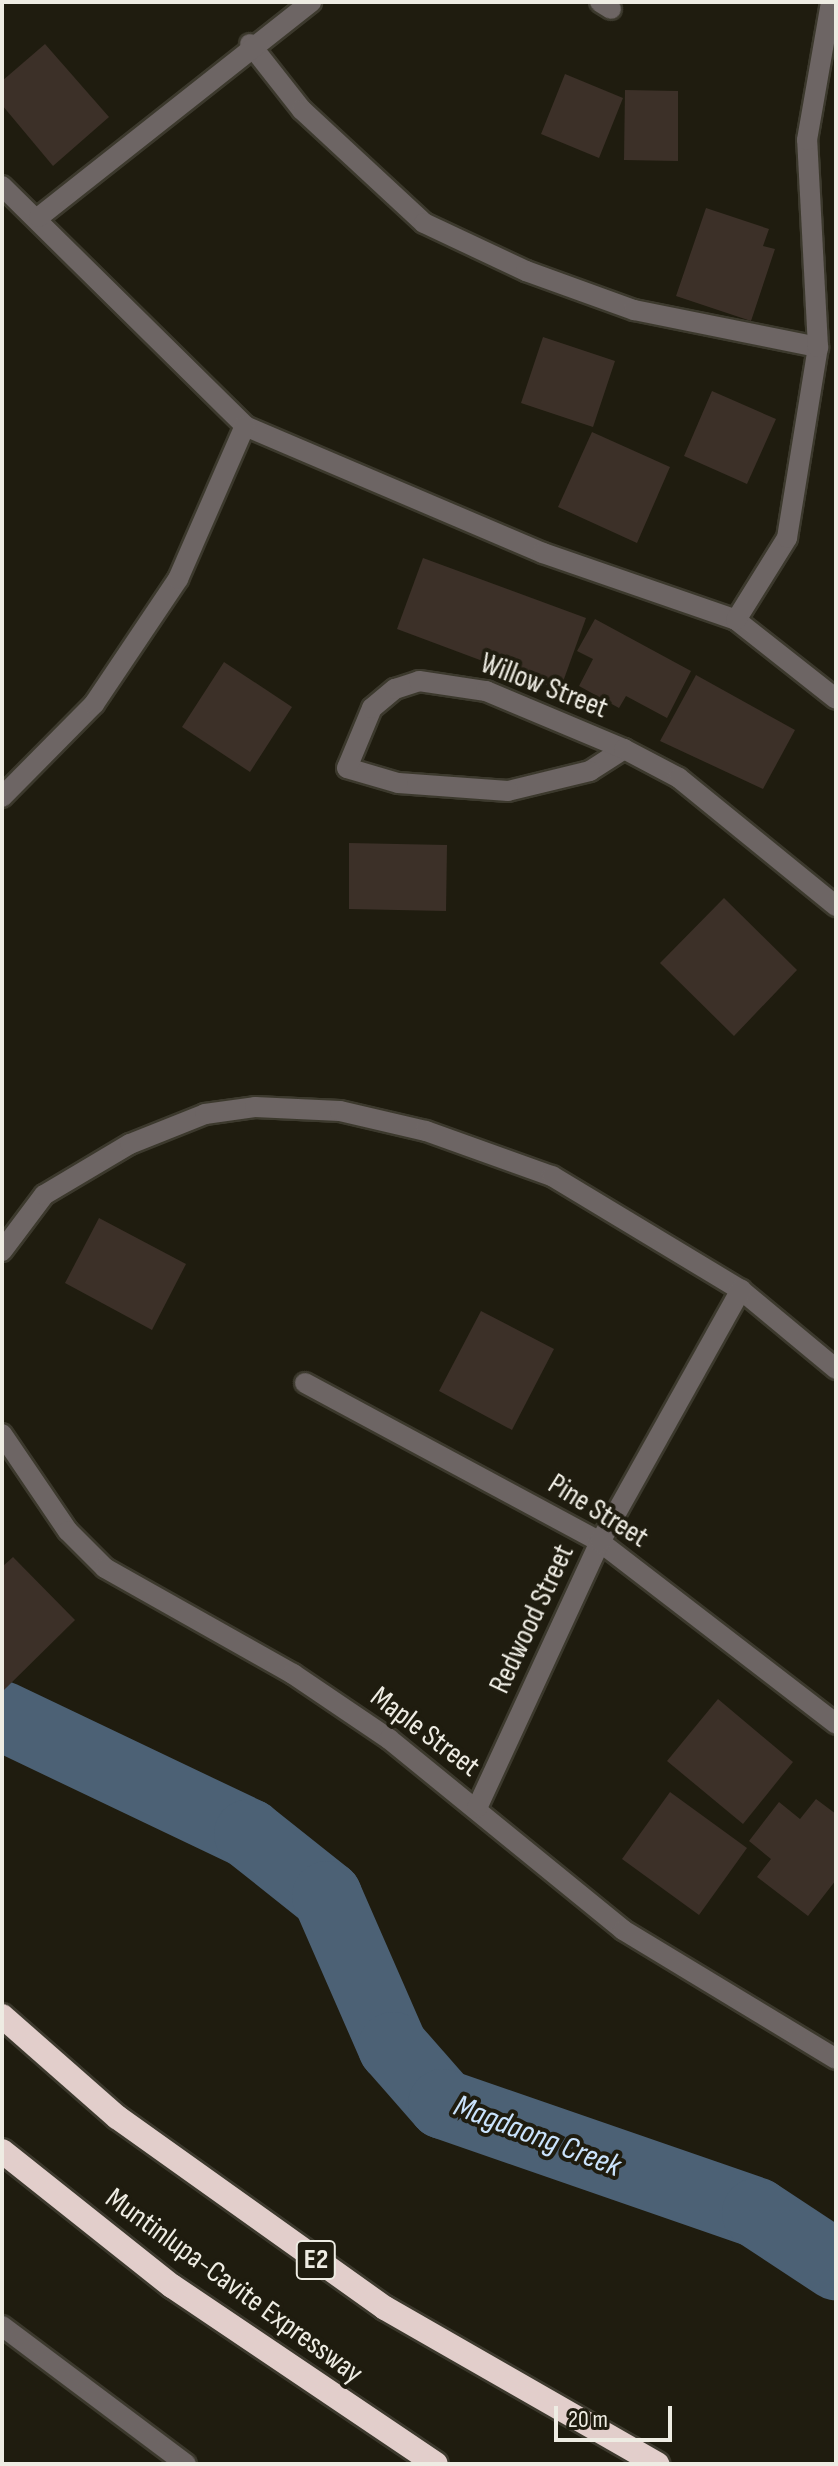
<!DOCTYPE html>
<style>
body{margin:0}
#map{position:relative;width:838px;height:2466px;overflow:hidden;background:#1f1c0f;font-family:"Sofia Sans Condensed",sans-serif}
div>[style]{position:absolute}
.river>*{height:70px;margin:-35px;padding:0 35px;transform-origin:35px;border-radius:35px;background:#4c6175}
.building>*{inset:0;background:#3c3028}
.roads{filter:drop-shadow(2px 0 #3c392d) drop-shadow(-2px 0 #3c392d) drop-shadow(0 2px #3c392d) drop-shadow(0 -2px #3c392d)}
.minor>*{height:20px;margin:-10px;padding:0 10px;transform-origin:10px;border-radius:10px;background:#6d6564}
.highway>*{height:24px;margin:-12px;padding:0 12px;transform-origin:12px;border-radius:12px;background:#e2cecb}
span{translate:-50% -50%;white-space:nowrap;text-align:center;line-height:1.15;-webkit-text-stroke:8px #1f1c0f;paint-order:stroke}
.shield-label span{padding:2px 6px;background:#1f1c0f;border:2px solid;border-radius:6px;-webkit-text-stroke-width:0}
.shield-label{font-size:28px;color:#eeece3;font-weight:700}
.street-label{font-size:30px;color:#eeece3}
.water-label{font-size:32px;color:#cae3fc;font-style:italic}
.frame{position:absolute;inset:0;border:4px solid #eeece3;pointer-events:none}
.scale{position:absolute;left:554px;top:2406px;width:118px;height:36px;box-sizing:border-box;border:4px solid #eeece3;border-top:0;padding-left:10px;font-size:24px;line-height:28px;white-space:nowrap;color:#eeece3;-webkit-text-stroke:6px #1f1c0f;paint-order:stroke}
</style>
<div id="map">
<div class="river">
<i style="left:2px;top:1716px;width:274px;rotate:25.5deg"></i>
<i style="left:249px;top:1834px;width:100px;rotate:38.5deg"></i>
<i style="left:327px;top:1896px;width:165px;rotate:66.4deg"></i>
<i style="left:393px;top:2047px;width:76px;rotate:48.7deg"></i>
<i style="left:443px;top:2104px;width:332px;rotate:19.1deg"></i>
<i style="left:757px;top:2213px;width:95px;rotate:33.4deg"></i>
</div>
<div class="building">
<i style="clip-path:polygon(45px 44px,109px 117px,53px 166px,2px 105px,2px 81px)"></i>
<i style="clip-path:polygon(565px 74px,623px 98px,599px 158px,541px 134px)"></i>
<i style="clip-path:polygon(625px 90px,678px 91px,678px 161px,624px 160px)"></i>
<i style="clip-path:polygon(706px 208px,769px 229px,763px 246px,775px 249px,751px 321px,676px 296px)"></i>
<i style="clip-path:polygon(543px 337px,615px 361px,593px 427px,521px 403px)"></i>
<i style="clip-path:polygon(712px 391px,776px 419px,747px 484px,684px 456px)"></i>
<i style="clip-path:polygon(592px 432px,670px 467px,637px 543px,558px 507px)"></i>
<i style="clip-path:polygon(423px 558px,586px 618px,560px 690px,397px 629px)"></i>
<i style="clip-path:polygon(595px 619px,691px 671px,667px 718px,626px 696px,619px 708px,579px 686px,593px 659px,577px 651px)"></i>
<i style="clip-path:polygon(224px 662px,292px 707px,250px 772px,182px 727px)"></i>
<i style="clip-path:polygon(696px 675px,795px 730px,763px 789px,660px 741px)"></i>
<i style="clip-path:polygon(349px 843px,447px 845px,446px 911px,349px 909px)"></i>
<i style="clip-path:polygon(724px 898px,797px 970px,734px 1036px,660px 963px)"></i>
<i style="clip-path:polygon(99px 1218px,186px 1264px,152px 1330px,65px 1283px)"></i>
<i style="clip-path:polygon(481px 1311px,554px 1349px,512px 1430px,439px 1391px)"></i>
<i style="clip-path:polygon(13px 1557px,75px 1620px,4px 1690px,2px 1567px)"></i>
<i style="clip-path:polygon(718px 1699px,793px 1762px,743px 1824px,667px 1761px)"></i>
<i style="clip-path:polygon(670px 1792px,747px 1848px,699px 1915px,622px 1859px)"></i>
<i style="clip-path:polygon(816px 1799px,836px 1814px,836px 1880px,808px 1916px,757px 1877px,771px 1859px,749px 1841px,779px 1802px,800px 1819px)"></i>
</div>
<div class="roads">
<div class="minor">
<i style="left:600px;top:2px;width:13px;rotate:32deg"></i>
<i style="left:250px;top:44px;width:84px;rotate:51.8deg"></i>
<i style="left:302px;top:110px;width:166px;rotate:42.8deg"></i>
<i style="left:424px;top:223px;width:113px;rotate:25.2deg"></i>
<i style="left:526px;top:271px;width:115px;rotate:19.9deg"></i>
<i style="left:634px;top:310px;width:188px;rotate:11.4deg"></i>
<i style="left:2px;top:186px;width:342px;rotate:44.6deg"></i>
<i style="left:245px;top:426px;width:324px;rotate:23.1deg"></i>
<i style="left:543px;top:553px;width:204px;rotate:19.1deg"></i>
<i style="left:736px;top:620px;width:127px;rotate:38.3deg"></i>
<i style="left:39px;top:217px;width:347px;rotate:-38.3deg"></i>
<i style="left:736px;top:620px;width:97px;rotate:-58.1deg"></i>
<i style="left:787px;top:538px;width:193px;rotate:-80.8deg"></i>
<i style="left:818px;top:347px;width:207px;rotate:-93deg"></i>
<i style="left:807px;top:140px;width:140px;rotate:-80.1deg"></i>
<i style="left:624px;top:749px;width:40px;rotate:147.1deg"></i>
<i style="left:590px;top:771px;width:84px;rotate:166.3deg"></i>
<i style="left:508px;top:791px;width:110px;rotate:-175.8deg"></i>
<i style="left:398px;top:783px;width:53px;rotate:-163.6deg"></i>
<i style="left:347px;top:768px;width:65px;rotate:-67.4deg"></i>
<i style="left:372px;top:708px;width:30px;rotate:-40deg"></i>
<i style="left:395px;top:689px;width:25px;rotate:-18deg"></i>
<i style="left:419px;top:681px;width:68px;rotate:8.5deg"></i>
<i style="left:486px;top:691px;width:150px;rotate:22.8deg"></i>
<i style="left:624px;top:749px;width:62px;rotate:27.8deg"></i>
<i style="left:679px;top:778px;width:203px;rotate:39.2deg"></i>
<i style="left:2px;top:797px;width:131px;rotate:-45.3deg"></i>
<i style="left:94px;top:704px;width:151px;rotate:-56.1deg"></i>
<i style="left:178px;top:579px;width:167px;rotate:-66.4deg"></i>
<i style="left:2px;top:1251px;width:70px;rotate:-53.1deg"></i>
<i style="left:44px;top:1195px;width:100px;rotate:-30.7deg"></i>
<i style="left:130px;top:1144px;width:81px;rotate:-21.8deg"></i>
<i style="left:205px;top:1114px;width:50px;rotate:-8deg"></i>
<i style="left:255px;top:1107px;width:85px;rotate:2.7deg"></i>
<i style="left:340px;top:1111px;width:88px;rotate:13.1deg"></i>
<i style="left:426px;top:1131px;width:134px;rotate:19.7deg"></i>
<i style="left:552px;top:1176px;width:221px;rotate:31.1deg"></i>
<i style="left:741px;top:1290px;width:124px;rotate:39.7deg"></i>
<i style="left:305px;top:1383px;width:335px;rotate:28.3deg"></i>
<i style="left:600px;top:1542px;width:298px;rotate:37.6deg"></i>
<i style="left:2px;top:1434px;width:117px;rotate:55.8deg"></i>
<i style="left:68px;top:1531px;width:52px;rotate:45deg"></i>
<i style="left:105px;top:1568px;width:216px;rotate:29.4deg"></i>
<i style="left:293px;top:1674px;width:116px;rotate:34.1deg"></i>
<i style="left:389px;top:1739px;width:302px;rotate:39.2deg"></i>
<i style="left:623px;top:1930px;width:249px;rotate:31.2deg"></i>
<i style="left:477px;top:1808px;width:293px;rotate:-65.2deg"></i>
<i style="left:600px;top:1542px;width:289px;rotate:-60.8deg"></i>
<i style="left:2px;top:2326px;width:230px;rotate:36.9deg"></i>
</div>
<div class="highway">
<i style="left:2px;top:2016px;width:153px;rotate:41.3deg"></i>
<i style="left:117px;top:2117px;width:329px;rotate:35.5deg"></i>
<i style="left:385px;top:2308px;width:314px;rotate:29.8deg"></i>
<i style="left:2px;top:2151px;width:217px;rotate:38.5deg"></i>
<i style="left:172px;top:2286px;width:318px;rotate:34deg"></i>
</div>
</div>
<div class="shield-label">
<span style="left:316px;top:2260px">E2</span>
</div>
<div class="street-label">
<span style="left:544px;top:686px;rotate:21deg">Willow Street</span>
<span style="left:598px;top:1511px;rotate:32deg">Pine Street</span>
<span style="left:532px;top:1619px;rotate:-65deg">Redwood Street</span>
<span style="left:425px;top:1732px;rotate:37deg">Maple Street</span>
<span style="left:234px;top:2286px;rotate:36deg">Muntinlupa-Cavite Expressway</span>
</div>
<div class="water-label">
<span style="left:537px;top:2137px;rotate:21deg">Magdaong Creek</span>
</div>
<div class="frame"></div>
<div class="scale">20 m</div>
</div>
